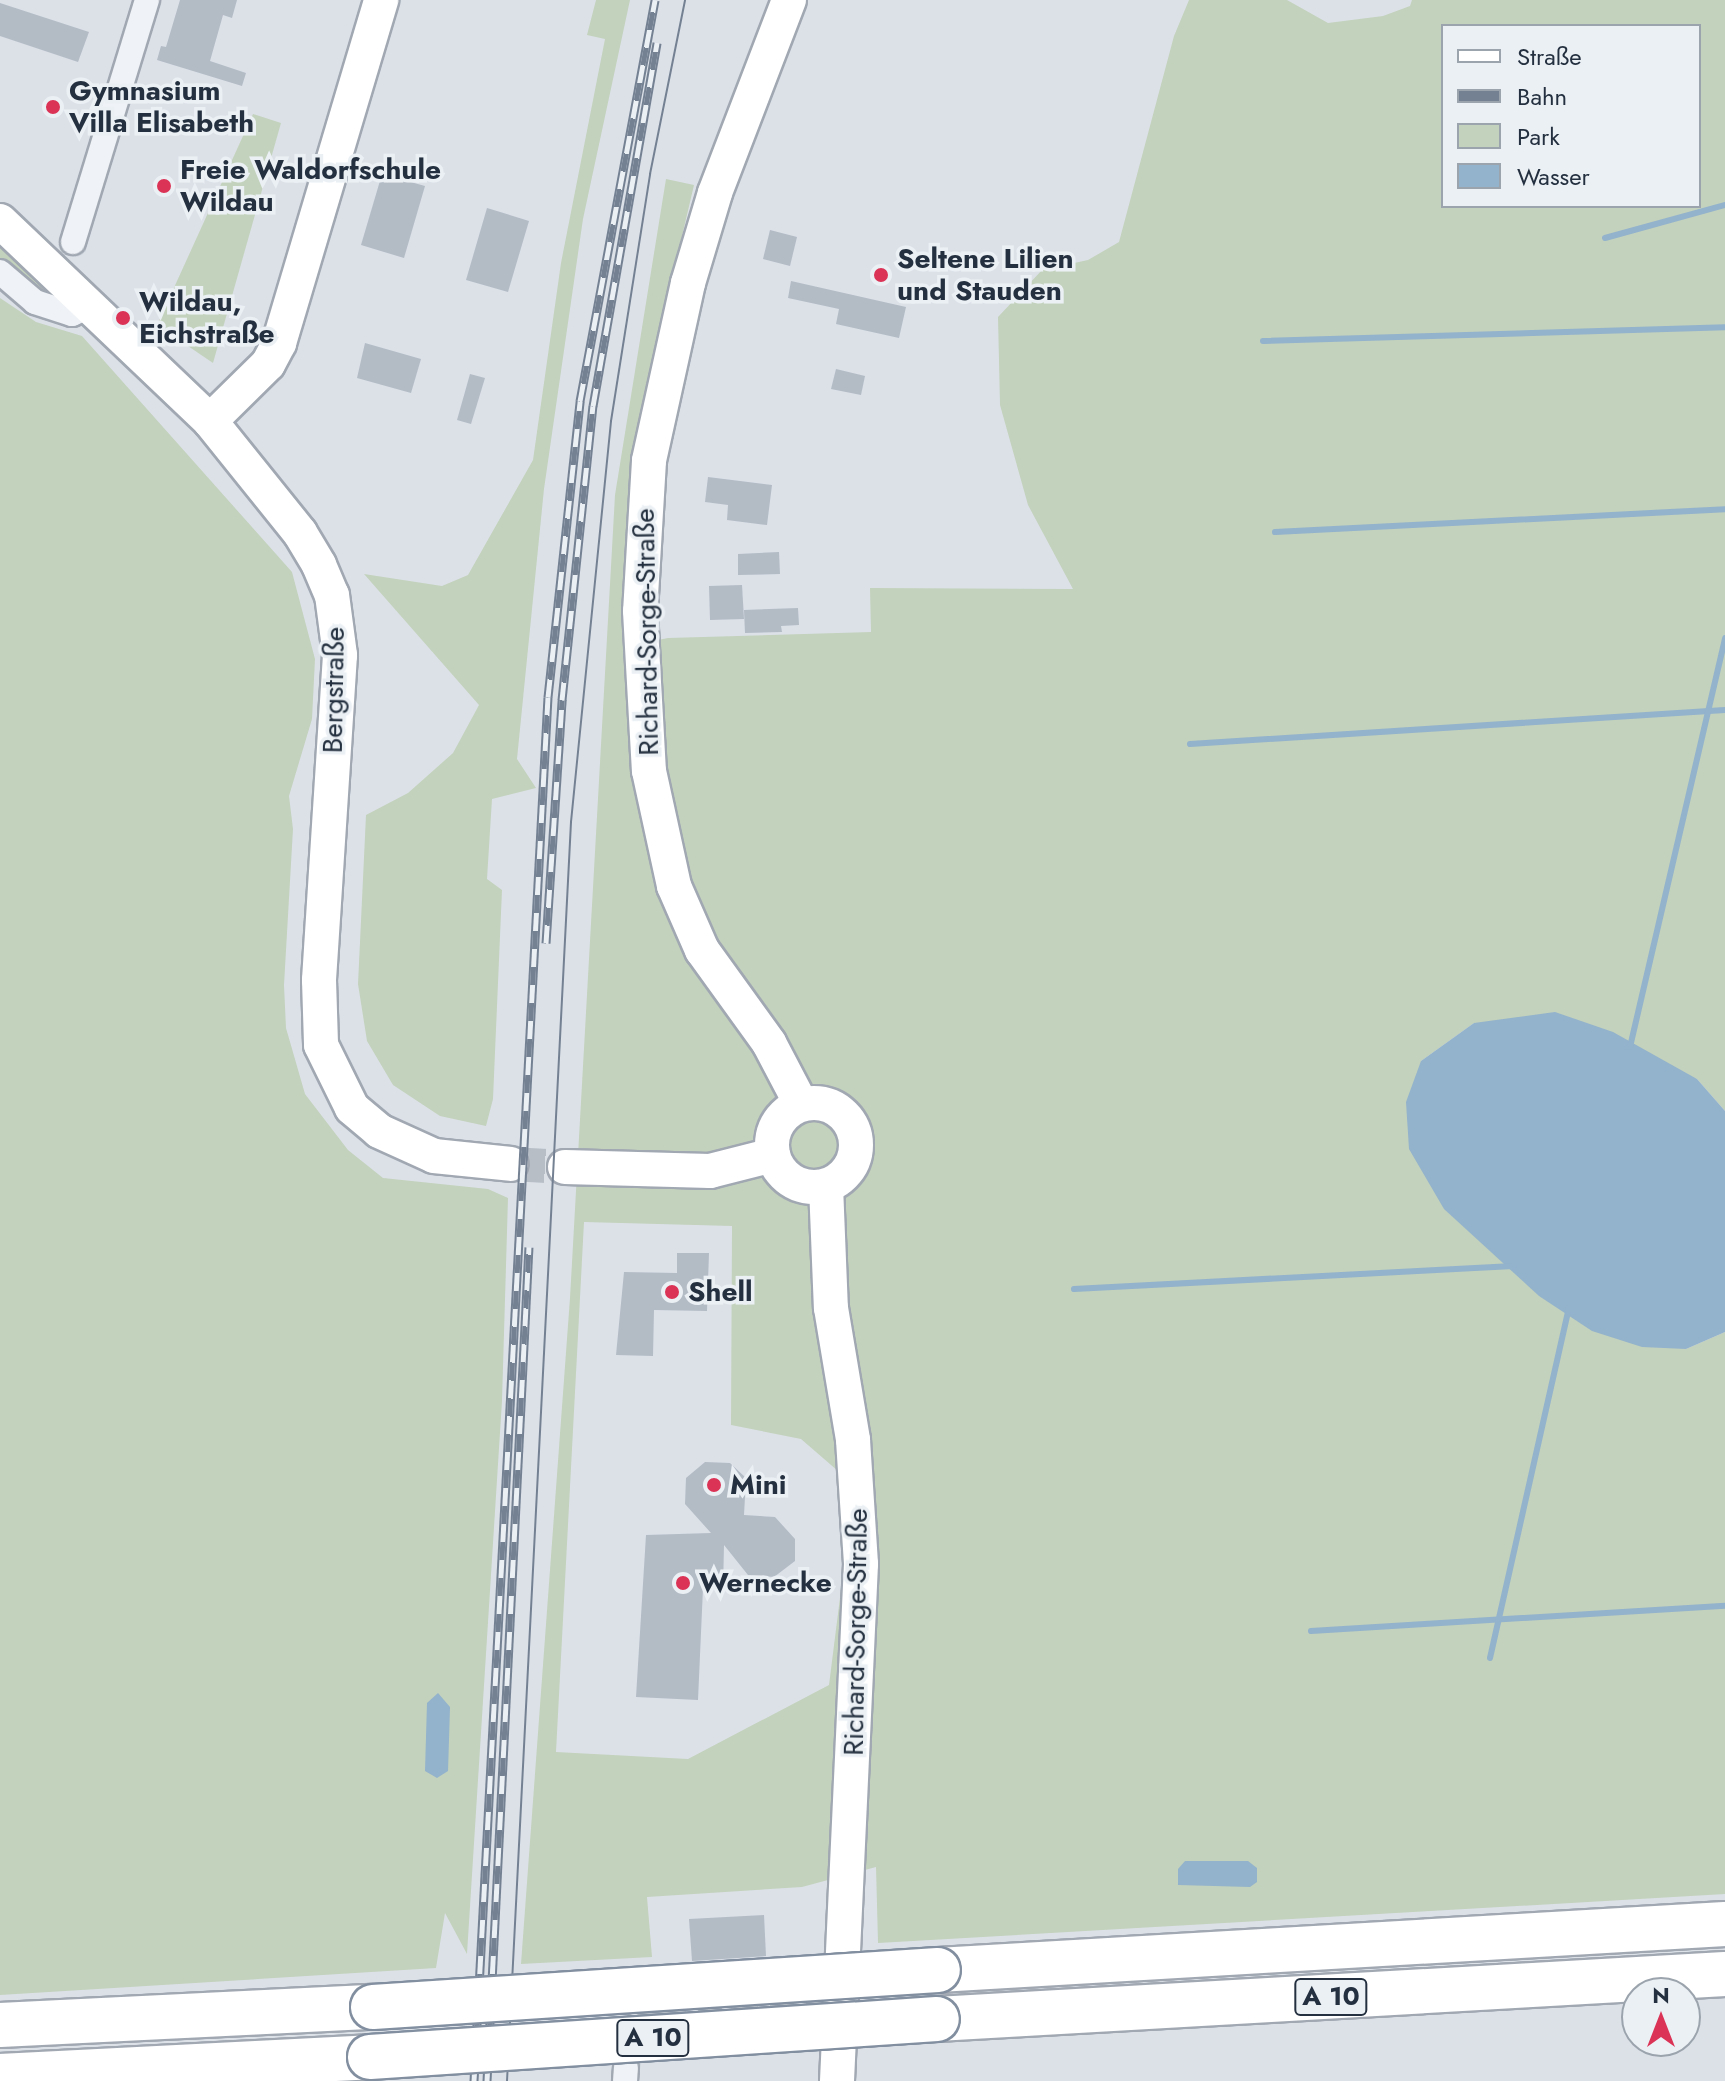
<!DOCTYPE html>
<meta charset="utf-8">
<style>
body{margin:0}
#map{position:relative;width:1725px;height:2081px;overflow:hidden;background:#dce1e8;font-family:Jost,sans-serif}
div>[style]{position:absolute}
.green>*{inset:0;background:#c3d2bc}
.water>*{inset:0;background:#93b2cc}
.stream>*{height:6px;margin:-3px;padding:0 3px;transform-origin:3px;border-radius:3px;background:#93b2cc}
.building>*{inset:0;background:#b3bbc5}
.street-tunnel>*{height:24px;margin-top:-12px;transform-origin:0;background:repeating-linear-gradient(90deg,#b7bec6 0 24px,transparent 0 36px)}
.secondary-tunnel>*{height:34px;margin-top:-17px;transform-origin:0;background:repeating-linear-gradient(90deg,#b7bec6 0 34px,transparent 0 51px)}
.roads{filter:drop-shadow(2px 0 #a1a8b2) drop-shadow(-2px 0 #a1a8b2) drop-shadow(0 2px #a1a8b2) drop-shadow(0 -2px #a1a8b2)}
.street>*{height:24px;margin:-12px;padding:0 12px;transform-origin:12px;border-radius:12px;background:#eff2f6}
.secondary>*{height:34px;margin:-17px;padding:0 17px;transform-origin:17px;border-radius:17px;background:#fff}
.secondary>.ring{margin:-17px;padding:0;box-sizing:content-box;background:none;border:34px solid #fff;border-radius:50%}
.highway>*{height:44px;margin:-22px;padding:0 22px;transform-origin:22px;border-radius:22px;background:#fff}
.tram>*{height:2px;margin:-1px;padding:0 1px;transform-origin:1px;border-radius:1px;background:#748193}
.rail>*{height:9px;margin-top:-4.5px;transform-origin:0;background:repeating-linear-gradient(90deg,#ebf0f5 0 18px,#748193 0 36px);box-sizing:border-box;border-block:2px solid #748193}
.bridges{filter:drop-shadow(2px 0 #828fa0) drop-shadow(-2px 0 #828fa0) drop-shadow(0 2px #828fa0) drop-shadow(0 -2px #828fa0)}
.highway-bridge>*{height:44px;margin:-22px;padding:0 22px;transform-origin:22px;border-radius:22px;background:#fff}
.dots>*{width:22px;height:22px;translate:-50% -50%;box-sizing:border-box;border:4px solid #ebf0f5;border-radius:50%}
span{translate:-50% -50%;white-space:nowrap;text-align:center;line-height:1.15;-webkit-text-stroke:7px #ebf0f5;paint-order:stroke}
.shield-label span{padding:2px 6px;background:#ebf0f5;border:2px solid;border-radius:6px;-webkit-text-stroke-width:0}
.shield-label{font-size:26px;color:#24303f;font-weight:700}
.poi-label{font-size:28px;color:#24303f;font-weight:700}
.left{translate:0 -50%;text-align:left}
.street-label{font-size:28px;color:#24303f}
.legend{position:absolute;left:1441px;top:24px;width:260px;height:184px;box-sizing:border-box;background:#ebf0f5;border:2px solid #9ba3ac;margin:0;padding:10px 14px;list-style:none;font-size:24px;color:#24303f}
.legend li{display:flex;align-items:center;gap:16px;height:40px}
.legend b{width:40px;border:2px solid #9ba3ac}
.north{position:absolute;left:1621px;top:1977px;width:80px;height:80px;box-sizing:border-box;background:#ebf0f5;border:2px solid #9ba3ac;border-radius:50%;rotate:0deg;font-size:22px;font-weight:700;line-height:32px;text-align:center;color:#24303f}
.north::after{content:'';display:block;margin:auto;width:28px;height:36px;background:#db3356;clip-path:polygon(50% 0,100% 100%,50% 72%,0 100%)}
</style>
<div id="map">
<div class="green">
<i style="clip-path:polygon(596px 0,630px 0,583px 219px,544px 489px,517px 759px,536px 788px,492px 799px,487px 879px,502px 890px,493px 1099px,486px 1126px,440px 1116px,393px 1085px,367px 1041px,358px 984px,366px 815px,408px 793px,453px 753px,479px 705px,364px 574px,442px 586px,468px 575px,533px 460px,561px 263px,605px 39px,587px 35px)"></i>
<i style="clip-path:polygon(evenodd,1189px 0,1287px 0,1328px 23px,1383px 16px,1410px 6px,1412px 0,1725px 0,1725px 1111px,1697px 1079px,1474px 1023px,1421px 1061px,1444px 1208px,1481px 1242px,1686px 1349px,1725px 1332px,1725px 1894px,878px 1943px,876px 1867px,802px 1887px,647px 1897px,652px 1957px,521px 1964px,570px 1298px,615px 495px,666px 179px,694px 185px,647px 385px,630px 533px,628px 646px,668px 638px,871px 632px,870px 588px,1073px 589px,1028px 505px,1000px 405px,998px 317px,1042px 270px,1088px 260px,1119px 242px,1174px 36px,1189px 0,1443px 26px,1699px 26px,1699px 206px,1443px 206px,1443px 26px,1189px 0,584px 1222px,732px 1226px,731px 1425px,801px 1439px,838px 1471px,847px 1542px,829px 1685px,688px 1759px,556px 1752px,584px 1222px)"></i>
<i style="clip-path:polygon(253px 114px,281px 123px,213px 363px,157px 325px)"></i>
<i style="clip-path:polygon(0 239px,67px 309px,0 266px)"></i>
<i style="clip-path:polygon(0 298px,36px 322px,82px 336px,292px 572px,315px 659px,312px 719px,289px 796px,293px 829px,284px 985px,286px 1028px,305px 1094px,348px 1150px,383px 1178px,488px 1189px,508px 1198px,502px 1401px,467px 1954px,445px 1913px,436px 1968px,0 1995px)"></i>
</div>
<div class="water">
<i style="clip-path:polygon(1555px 1012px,1613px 1032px,1697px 1079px,1725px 1111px,1725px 1332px,1686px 1349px,1642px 1347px,1592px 1331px,1539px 1296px,1444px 1209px,1409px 1149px,1406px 1102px,1421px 1061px,1474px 1023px)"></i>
<i style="clip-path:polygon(438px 1693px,450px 1707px,448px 1771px,437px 1778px,425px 1771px,427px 1703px)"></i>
<i style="clip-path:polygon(1185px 1861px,1248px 1861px,1257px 1868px,1257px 1882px,1250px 1887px,1178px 1885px,1178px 1869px)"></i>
</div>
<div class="stream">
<i style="left:1605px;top:238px;width:124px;rotate:-15.4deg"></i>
<i style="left:1263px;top:341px;width:462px;rotate:-1.7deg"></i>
<i style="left:1275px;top:532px;width:451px;rotate:-2.9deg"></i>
<i style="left:1190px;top:744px;width:536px;rotate:-3.64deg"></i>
<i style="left:1630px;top:1047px;width:420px;rotate:-76.9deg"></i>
<i style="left:1074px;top:1289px;width:440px;rotate:-3deg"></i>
<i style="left:1311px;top:1631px;width:415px;rotate:-3.5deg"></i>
<i style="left:1490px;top:1658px;width:359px;rotate:-77.3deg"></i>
</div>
<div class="building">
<i style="clip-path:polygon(180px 0,237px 0,232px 18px,223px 15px,210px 61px,246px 73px,242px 86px,157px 60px,161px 46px,166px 47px)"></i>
<i style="clip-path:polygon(0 3px,89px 32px,78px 62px,0 36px)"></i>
<i style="clip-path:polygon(382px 174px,425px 186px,404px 258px,361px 245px)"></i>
<i style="clip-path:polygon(487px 208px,529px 221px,508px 292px,466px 280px)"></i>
<i style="clip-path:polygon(770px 230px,797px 237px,790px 266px,763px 259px)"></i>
<i style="clip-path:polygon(791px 281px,906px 307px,899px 338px,836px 324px,839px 309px,788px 298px)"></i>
<i style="clip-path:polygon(365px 343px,421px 359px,411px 393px,357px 378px)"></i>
<i style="clip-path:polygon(836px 369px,865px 376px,861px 395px,831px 389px)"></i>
<i style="clip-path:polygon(470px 374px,485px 378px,471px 424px,457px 420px)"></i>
<i style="clip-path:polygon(708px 477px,772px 485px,767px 525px,727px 520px,728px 505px,705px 502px)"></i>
<i style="clip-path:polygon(779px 552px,780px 574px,738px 575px,738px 554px)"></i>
<i style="clip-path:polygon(742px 585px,744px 619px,710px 620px,709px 586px)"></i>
<i style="clip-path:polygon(798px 608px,799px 625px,781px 626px,782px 632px,745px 633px,744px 610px)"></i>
<i style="clip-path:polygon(677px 1253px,709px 1253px,707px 1311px,654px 1310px,653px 1356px,616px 1355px,624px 1272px,677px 1273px)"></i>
<i style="clip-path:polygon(705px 1462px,730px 1463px,746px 1478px,744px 1515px,775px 1517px,795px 1539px,795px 1561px,774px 1577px,748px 1575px,724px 1545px,723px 1589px,703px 1588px,698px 1700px,636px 1697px,646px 1535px,711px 1533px,685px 1504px,686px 1478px)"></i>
<i style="clip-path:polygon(764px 1915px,766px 1956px,692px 1961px,689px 1919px)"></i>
</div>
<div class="street-tunnel">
<i style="left:628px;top:2038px;width:22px;rotate:-60deg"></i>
<i style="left:639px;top:2019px;width:24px;rotate:-19deg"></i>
<i style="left:662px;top:2011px;width:179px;rotate:-2.2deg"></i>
</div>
<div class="secondary-tunnel">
<i style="left:511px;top:1164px;width:54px;rotate:3.2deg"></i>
</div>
<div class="roads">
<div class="street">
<i style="left:73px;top:242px;width:253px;rotate:-73deg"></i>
<i style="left:0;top:272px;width:46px;rotate:40.6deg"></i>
<i style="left:35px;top:302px;width:39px;rotate:18deg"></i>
<i style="left:72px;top:314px;width:20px;rotate:-24deg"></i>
<i style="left:625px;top:2081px;width:13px;rotate:-86deg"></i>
</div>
<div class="secondary">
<i style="left:789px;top:0;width:207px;rotate:111deg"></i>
<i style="left:715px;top:193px;width:94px;rotate:106.7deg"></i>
<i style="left:688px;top:283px;width:182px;rotate:102.4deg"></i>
<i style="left:649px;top:461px;width:150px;rotate:93.4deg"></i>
<i style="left:640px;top:611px;width:160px;rotate:86.8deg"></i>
<i style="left:649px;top:771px;width:118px;rotate:77.7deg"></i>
<i style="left:674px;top:886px;width:70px;rotate:66.4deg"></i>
<i style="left:702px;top:950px;width:115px;rotate:54.2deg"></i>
<i style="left:769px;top:1043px;width:69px;rotate:62.3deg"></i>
<i style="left:0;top:221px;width:290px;rotate:43.6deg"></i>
<i style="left:210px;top:421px;width:144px;rotate:51.2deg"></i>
<i style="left:300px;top:533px;width:37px;rotate:59deg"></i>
<i style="left:319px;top:565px;width:33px;rotate:67deg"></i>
<i style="left:332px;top:595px;width:61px;rotate:82.4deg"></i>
<i style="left:340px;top:655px;width:326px;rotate:93.7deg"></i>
<i style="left:319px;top:980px;width:65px;rotate:88.2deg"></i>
<i style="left:321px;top:1045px;width:70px;rotate:63.8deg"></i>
<i style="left:352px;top:1108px;width:35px;rotate:40deg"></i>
<i style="left:379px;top:1131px;width:60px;rotate:24.4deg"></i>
<i style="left:434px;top:1156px;width:77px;rotate:5.9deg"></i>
<i style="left:210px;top:421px;width:81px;rotate:-44.5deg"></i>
<i style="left:268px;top:364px;width:24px;rotate:-62deg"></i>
<i style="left:279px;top:343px;width:358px;rotate:-73.4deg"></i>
<i class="ring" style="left:772px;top:1103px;width:50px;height:50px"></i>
<i style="left:565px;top:1167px;width:145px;rotate:1.6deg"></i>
<i style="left:710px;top:1171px;width:65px;rotate:-14.3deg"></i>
<i style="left:826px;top:1186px;width:122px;rotate:87.7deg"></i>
<i style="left:831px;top:1308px;width:134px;rotate:80.5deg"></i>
<i style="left:853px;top:1440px;width:124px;rotate:86.3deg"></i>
<i style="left:861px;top:1564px;width:518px;rotate:92.66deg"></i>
</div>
<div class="highway">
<i style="left:938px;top:1970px;width:788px;rotate:-3.35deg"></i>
<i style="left:937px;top:2019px;width:789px;rotate:-3.27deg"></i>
<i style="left:0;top:2025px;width:373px;rotate:-2.8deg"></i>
<i style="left:0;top:2076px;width:370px;rotate:-2.9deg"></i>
</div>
</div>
<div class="tram">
<i style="left:507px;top:2081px;width:1261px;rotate:-87.09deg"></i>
<i style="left:571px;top:822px;width:403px;rotate:-84.3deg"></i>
<i style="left:611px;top:421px;width:250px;rotate:-81deg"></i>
<i style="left:650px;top:174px;width:177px;rotate:-78.6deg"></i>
</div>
<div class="rail">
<i style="left:546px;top:943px;width:244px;rotate:-86.2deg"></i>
<i style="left:562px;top:700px;width:296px;rotate:-84deg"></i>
<i style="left:593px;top:406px;width:369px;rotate:-80deg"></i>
<i style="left:474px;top:2081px;width:1386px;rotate:-86.94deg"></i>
<i style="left:548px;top:697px;width:298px;rotate:-83.8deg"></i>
<i style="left:580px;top:401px;width:408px;rotate:-79.4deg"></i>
<i style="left:487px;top:2081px;width:835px;rotate:-87.12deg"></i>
</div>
<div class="bridges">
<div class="highway-bridge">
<i style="left:373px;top:2007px;width:566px;rotate:-3.75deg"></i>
<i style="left:370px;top:2057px;width:568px;rotate:-3.83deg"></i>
</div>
</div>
<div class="dots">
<i style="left:53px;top:107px;background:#db3356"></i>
<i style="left:164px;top:186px;background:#db3356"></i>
<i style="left:881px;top:275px;background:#db3356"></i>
<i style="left:123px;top:318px;background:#db3356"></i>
<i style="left:672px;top:1292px;background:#db3356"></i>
<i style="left:714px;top:1485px;background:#db3356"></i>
<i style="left:683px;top:1583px;background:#db3356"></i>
</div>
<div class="shield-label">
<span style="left:1331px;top:1997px">A 10</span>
<span style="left:653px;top:2038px">A 10</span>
</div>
<div class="poi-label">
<span class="left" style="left:69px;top:107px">Gymnasium<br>Villa Elisabeth</span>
<span class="left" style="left:180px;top:186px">Freie Waldorfschule<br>Wildau</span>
<span class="left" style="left:897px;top:275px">Seltene Lilien<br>und Stauden</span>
<span class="left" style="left:139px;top:318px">Wildau,<br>Eichstraße</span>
<span class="left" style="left:688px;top:1292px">Shell</span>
<span class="left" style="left:730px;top:1485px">Mini</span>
<span class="left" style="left:699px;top:1583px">Wernecke</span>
</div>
<div class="street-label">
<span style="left:647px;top:632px;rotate:-91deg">Richard-Sorge-Straße</span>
<span style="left:334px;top:690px;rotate:-89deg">Bergstraße</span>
<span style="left:856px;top:1632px;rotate:-89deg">Richard-Sorge-Straße</span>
</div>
<ul class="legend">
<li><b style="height:10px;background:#fff"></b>Straße</li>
<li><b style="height:10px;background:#748193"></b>Bahn</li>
<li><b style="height:22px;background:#c3d2bc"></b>Park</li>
<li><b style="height:22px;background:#93b2cc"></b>Wasser</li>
</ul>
<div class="north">N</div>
</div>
